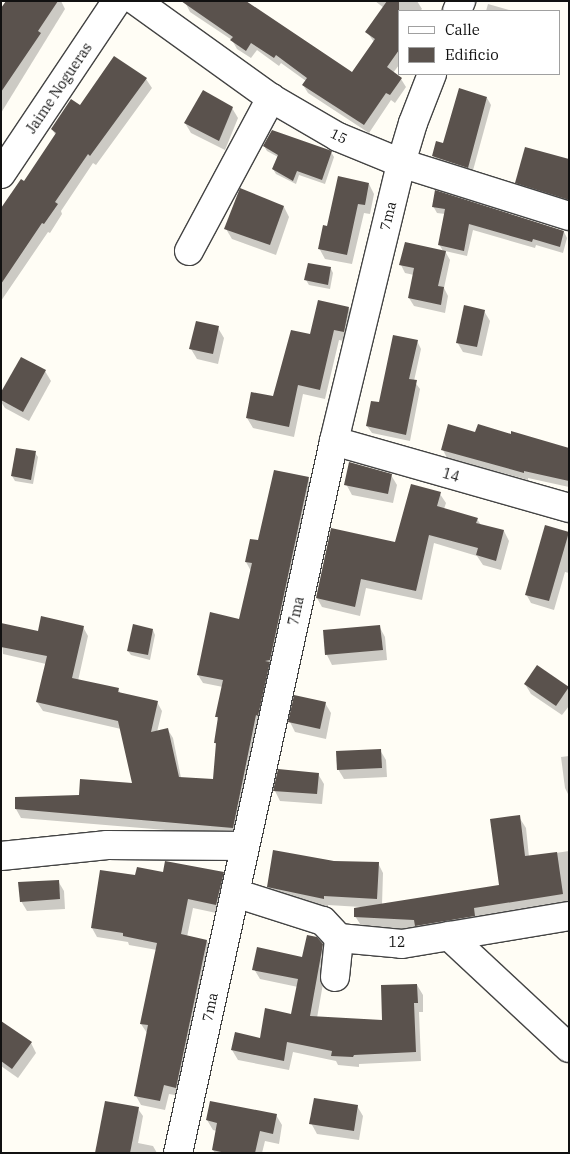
<!DOCTYPE html>
<style>
body{margin:0}
#map{position:relative;width:570px;height:1154px;overflow:hidden;background:#fffdf5;font-family:"IBM Plex Serif",serif}
div>[style]{position:absolute}
.shadow>*{inset:0;background:#0003}
.building>*{inset:0;background:#5a524d}
.roads{filter:drop-shadow(1px 0 #444) drop-shadow(-1px 0 #444) drop-shadow(0 1px #444) drop-shadow(0 -1px #444)}
.minor>*{height:28px;margin:-14px;padding:0 14px;transform-origin:14px;border-radius:14px;background:#fff}
span{translate:-50% -50%;white-space:nowrap;text-align:center;line-height:1.15;-webkit-text-stroke:5px #fff;paint-order:stroke}
.street-label{font-size:14px;color:#111}
.frame{position:absolute;inset:0;border:2px solid #111;pointer-events:none}
.legend{position:absolute;left:398px;top:10px;width:162px;height:65px;box-sizing:border-box;background:#fff;border:1px solid #a0a0a0;margin:0;padding:6px 9px;list-style:none;font-size:15px;color:#111}
.legend li{display:flex;align-items:center;gap:10px;height:25px}
.legend b{width:25px;border:1px solid #a0a0a0}
</style>
<div id="map">
<div class="shadow">
<i style="clip-path:polygon(8px 1px,61px 1px,65px 9px,1px 113px,1px 11px)"></i>
<i style="clip-path:polygon(375px 1px,417px 1px,422px 9px,420px 11px,399px 11px,399px 65px,393px 73px,401px 79px,406px 87px,395px 103px,391px 100px,369px 133px,308px 93px,303px 85px,306px 81px,281px 63px,279px 66px,257px 50px,251px 58px,237px 49px,232px 40px,190px 12px,186px 4px,352px 74px,374px 42px,367px 32px,384px 8px)"></i>
<i style="clip-path:polygon(488px 4px,513px 11px,486px 11px)"></i>
<i style="clip-path:polygon(146px 79px,152px 88px,96px 165px,93px 163px,61px 211px,62px 214px,50px 233px,48px 232px,1px 301px,1px 218px,56px 136px,52px 129px,80px 107px)"></i>
<i style="clip-path:polygon(487px 98px,491px 105px,472px 174px,438px 164px,434px 156px)"></i>
<i style="clip-path:polygon(232px 108px,238px 118px,225px 150px,191px 133px,185px 123px)"></i>
<i style="clip-path:polygon(264px 146px,331px 152px,334px 157px,325px 184px,299px 175px,296px 184px,276px 174px,273px 169px,278px 157px,267px 151px)"></i>
<i style="clip-path:polygon(569px 160px,569px 205px,520px 189px,516px 182px)"></i>
<i style="clip-path:polygon(369px 184px,374px 194px,370px 214px,364px 213px,352px 264px,325px 259px,319px 248px,328px 228px)"></i>
<i style="clip-path:polygon(433px 206px,564px 232px,567px 238px,563px 253px,536px 245px,535px 248px,473px 230px,467px 256px,445px 251px,450px 260px,444px 288px,448px 296px,445px 313px,414px 306px,409px 298px,414px 275px,405px 273px,401px 265px,443px 251px,439px 244px,445px 214px,437px 213px)"></i>
<i style="clip-path:polygon(284px 207px,289px 217px,276px 255px,232px 239px,226px 229px)"></i>
<i style="clip-path:polygon(331px 269px,333px 273px,330px 289px,309px 285px,306px 280px)"></i>
<i style="clip-path:polygon(349px 308px,354px 318px,349px 342px,339px 340px,325px 399px,303px 394px,294px 437px,253px 428px,247px 418px,274px 398px)"></i>
<i style="clip-path:polygon(484px 311px,490px 321px,482px 356px,463px 352px,457px 342px)"></i>
<i style="clip-path:polygon(218px 328px,224px 338px,218px 364px,197px 359px,191px 349px)"></i>
<i style="clip-path:polygon(417px 341px,421px 349px,414px 381px,420px 389px,410px 441px,372px 433px,367px 426px)"></i>
<i style="clip-path:polygon(45px 371px,51px 381px,29px 421px,5px 408px,1px 402px,1px 395px)"></i>
<i style="clip-path:polygon(476px 434px,569px 449px,569px 487px,528px 478px,528px 480px,447px 458px,443px 450px)"></i>
<i style="clip-path:polygon(17px 450px,35px 453px,38px 457px,33px 484px,15px 481px,12px 476px)"></i>
<i style="clip-path:polygon(391px 475px,397px 485px,393px 503px,352px 495px,346px 484px)"></i>
<i style="clip-path:polygon(308px 478px,313px 487px,238px 836px,21px 818px,16px 809px,133px 784px,121px 729px,43px 711px,37px 702px,46px 664px,3px 654px,1px 630px,39px 633px,83px 627px,88px 636px,78px 681px,118px 689px,121px 694px,157px 702px,162px 711px,157px 732px,168px 730px,173px 738px,181px 778px,214px 781px,217px 746px,215px 743px,219px 721px,216px 716px,223px 687px,203px 683px,198px 675px,240px 621px,251px 571px,246px 562px,259px 542px)"></i>
<i style="clip-path:polygon(440px 494px,446px 503px,444px 509px,477px 519px,481px 525px,504px 531px,509px 541px,501px 570px,483px 565px,477px 556px,434px 543px,422px 600px,366px 588px,360px 616px,322px 607px,317px 598px,396px 544px)"></i>
<i style="clip-path:polygon(569px 533px,569px 573px,565px 572px,554px 610px,531px 603px,526px 594px)"></i>
<i style="clip-path:polygon(379px 626px,385px 637px,387px 660px,332px 665px,327px 655px,325px 631px)"></i>
<i style="clip-path:polygon(153px 630px,155px 635px,150px 660px,131px 655px,128px 651px)"></i>
<i style="clip-path:polygon(525px 684px,568px 688px,569px 706px,562px 715px,531px 694px)"></i>
<i style="clip-path:polygon(325px 703px,331px 713px,326px 739px,295px 732px,290px 722px)"></i>
<i style="clip-path:polygon(380px 750px,386px 760px,387px 777px,344px 779px,338px 769px)"></i>
<i style="clip-path:polygon(569px 756px,569px 796px,565px 788px,561px 757px)"></i>
<i style="clip-path:polygon(318px 774px,324px 784px,322px 804px,280px 801px,275px 791px)"></i>
<i style="clip-path:polygon(519px 817px,526px 828px,529px 857px,569px 851px,568px 905px,418px 930px,362px 927px,355px 916px,361px 907px,328px 905px,328px 908px,274px 896px,268px 887px,334px 862px,378px 863px,383px 873px,382px 905px,500px 886px)"></i>
<i style="clip-path:polygon(101px 871px,136px 877px,223px 873px,228px 882px,221px 914px,193px 908px,187px 937px,207px 941px,212px 950px,181px 1096px,169px 1094px,165px 1110px,141px 1105px,136px 1096px,147px 1033px,141px 1024px,157px 950px,129px 945px,128px 942px,97px 937px,92px 928px)"></i>
<i style="clip-path:polygon(58px 881px,64px 891px,65px 909px,27px 911px,21px 901px)"></i>
<i style="clip-path:polygon(322px 944px,328px 955px,317px 1018px,383px 1021px,417px 985px,423px 995px,423px 1012px,419px 1012px,421px 1061px,359px 1064px,359px 1067px,338px 1065px,336px 1061px,293px 1052px,289px 1070px,238px 1060px,232px 1050px,261px 1039px,292px 1015px,298px 987px,260px 979px,254px 969px,303px 958px)"></i>
<i style="clip-path:polygon(1px 1023px,31px 1043px,36px 1053px,18px 1078px,1px 1066px)"></i>
<i style="clip-path:polygon(357px 1106px,363px 1116px,359px 1140px,317px 1134px,311px 1123px)"></i>
<i style="clip-path:polygon(138px 1109px,143px 1116px,138px 1143px,153px 1146px,157px 1153px,97px 1153px)"></i>
<i style="clip-path:polygon(276px 1115px,282px 1125px,279px 1144px,265px 1141px,262px 1153px,215px 1153px,213px 1150px,217px 1131px,213px 1130px,207px 1120px)"></i>
</div>
<div class="building">
<i style="clip-path:polygon(6px 1px,58px 1px,38px 31px,41px 33px,1px 92px,1px 8px)"></i>
<i style="clip-path:polygon(181px 1px,246px 1px,352px 72px,375px 39px,365px 32px,387px 1px,399px 1px,399px 50px,387px 67px,402px 78px,390px 95px,386px 93px,364px 125px,302px 85px,307px 78px,276px 55px,274px 58px,251px 43px,246px 51px,230px 40px,233px 37px)"></i>
<i style="clip-path:polygon(114px 56px,147px 78px,90px 156px,88px 154px,55px 202px,58px 204px,44px 224px,42px 223px,1px 284px,1px 208px,21px 179px,24px 181px,56px 133px,51px 129px,71px 99px,80px 105px)"></i>
<i style="clip-path:polygon(459px 88px,487px 97px,468px 168px,432px 156px,436px 141px,443px 143px)"></i>
<i style="clip-path:polygon(203px 90px,233px 107px,219px 141px,184px 123px)"></i>
<i style="clip-path:polygon(272px 130px,332px 151px,322px 180px,297px 171px,293px 181px,272px 169px,278px 155px,263px 146px)"></i>
<i style="clip-path:polygon(525px 147px,569px 159px,569px 200px,515px 183px)"></i>
<i style="clip-path:polygon(338px 176px,369px 183px,365px 205px,358px 204px,347px 255px,318px 249px,323px 225px,327px 226px)"></i>
<i style="clip-path:polygon(240px 188px,284px 206px,270px 245px,224px 229px)"></i>
<i style="clip-path:polygon(435px 190px,564px 231px,560px 247px,533px 239px,532px 242px,469px 224px,464px 251px,438px 245px,445px 209px,432px 207px)"></i>
<i style="clip-path:polygon(405px 242px,446px 251px,438px 286px,444px 287px,441px 305px,408px 298px,414px 268px,399px 265px)"></i>
<i style="clip-path:polygon(308px 263px,331px 267px,328px 285px,304px 280px)"></i>
<i style="clip-path:polygon(318px 300px,349px 307px,344px 332px,334px 330px,320px 390px,298px 385px,289px 427px,246px 418px,251px 392px,273px 396px,291px 330px,310px 334px)"></i>
<i style="clip-path:polygon(464px 305px,485px 310px,477px 347px,456px 343px)"></i>
<i style="clip-path:polygon(196px 321px,219px 326px,213px 354px,189px 349px)"></i>
<i style="clip-path:polygon(393px 335px,418px 340px,409px 379px,417px 380px,406px 435px,366px 426px,371px 401px,379px 402px)"></i>
<i style="clip-path:polygon(21px 357px,46px 370px,23px 412px,1px 400px,1px 392px)"></i>
<i style="clip-path:polygon(448px 424px,475px 432px,478px 424px,511px 434px,511px 431px,569px 448px,569px 481px,524px 471px,524px 473px,441px 450px)"></i>
<i style="clip-path:polygon(16px 448px,36px 451px,31px 480px,11px 476px)"></i>
<i style="clip-path:polygon(349px 462px,392px 474px,388px 494px,344px 485px)"></i>
<i style="clip-path:polygon(274px 470px,309px 477px,270px 660px,265px 661px,270px 662px,258px 716px,256px 715px,233px 828px,15px 809px,15px 797px,79px 795px,80px 779px,132px 783px,118px 721px,36px 702px,47px 656px,1px 647px,1px 623px,38px 631px,41px 616px,84px 626px,72px 678px,119px 688px,118px 692px,158px 701px,151px 732px,168px 728px,179px 777px,213px 779px,216px 743px,214px 743px,218px 717px,215px 717px,223px 680px,197px 675px,210px 612px,239px 619px,252px 563px,245px 562px,250px 539px,258px 540px)"></i>
<i style="clip-path:polygon(411px 484px,441px 492px,437px 506px,478px 518px,476px 523px,504px 530px,496px 561px,476px 555px,478px 548px,429px 535px,416px 591px,361px 579px,355px 607px,316px 598px,331px 528px,395px 542px)"></i>
<i style="clip-path:polygon(545px 525px,569px 532px,549px 601px,525px 595px)"></i>
<i style="clip-path:polygon(133px 624px,153px 629px,148px 655px,127px 651px)"></i>
<i style="clip-path:polygon(380px 625px,383px 650px,325px 655px,323px 630px)"></i>
<i style="clip-path:polygon(537px 665px,569px 687px,556px 706px,524px 684px)"></i>
<i style="clip-path:polygon(294px 695px,326px 702px,320px 729px,288px 722px)"></i>
<i style="clip-path:polygon(381px 749px,382px 768px,337px 770px,336px 751px)"></i>
<i style="clip-path:polygon(278px 769px,319px 773px,317px 794px,273px 791px)"></i>
<i style="clip-path:polygon(520px 815px,525px 856px,557px 852px,563px 894px,474px 908px,475px 916px,415px 926px,414px 920px,354px 917px,354px 908px,499px 885px,490px 819px)"></i>
<i style="clip-path:polygon(273px 850px,334px 861px,379px 862px,377px 899px,324px 896px,324px 899px,267px 887px)"></i>
<i style="clip-path:polygon(165px 861px,224px 872px,216px 905px,188px 899px,181px 934px,207px 940px,176px 1088px,164px 1085px,160px 1101px,134px 1096px,148px 1025px,140px 1024px,157px 943px,123px 936px,123px 933px,91px 928px,100px 870px,135px 875px,137px 867px,163px 872px)"></i>
<i style="clip-path:polygon(59px 880px,60px 899px,20px 902px,18px 882px)"></i>
<i style="clip-path:polygon(307px 935px,317px 937px,323px 944px,310px 1016px,382px 1020px,381px 985px,417px 984px,418px 1003px,414px 1003px,416px 1052px,354px 1055px,353px 1057px,331px 1056px,332px 1051px,287px 1042px,284px 1061px,231px 1050px,235px 1032px,260px 1038px,265px 1008px,291px 1014px,298px 979px,252px 970px,257px 947px,302px 957px)"></i>
<i style="clip-path:polygon(1px 1021px,32px 1042px,12px 1069px,1px 1061px)"></i>
<i style="clip-path:polygon(314px 1098px,358px 1105px,354px 1131px,309px 1124px)"></i>
<i style="clip-path:polygon(105px 1101px,139px 1107px,130px 1153px,95px 1153px)"></i>
<i style="clip-path:polygon(210px 1101px,277px 1114px,273px 1134px,260px 1131px,255px 1153px,226px 1153px,212px 1150px,217px 1123px,206px 1120px)"></i>
</div>
<div class="roads">
<div class="minor">
<i style="left:136px;top:1px;width:166px;rotate:35.7deg"></i>
<i style="left:271px;top:98px;width:78px;rotate:30.2deg"></i>
<i style="left:338px;top:137px;width:68px;rotate:22.4deg"></i>
<i style="left:401px;top:163px;width:176px;rotate:17.5deg"></i>
<i style="left:457px;top:11px;width:11px;rotate:-68deg"></i>
<i style="left:1px;top:174px;width:208px;rotate:-56.2deg"></i>
<i style="left:189px;top:251px;width:174px;rotate:-61.8deg"></i>
<i style="left:334px;top:441px;width:244px;rotate:15.9deg"></i>
<i style="left:1px;top:856px;width:107px;rotate:-5.9deg"></i>
<i style="left:107px;top:845px;width:138px;rotate:0.4deg"></i>
<i style="left:235px;top:893px;width:92px;rotate:17.7deg"></i>
<i style="left:323px;top:921px;width:23px;rotate:47deg"></i>
<i style="left:339px;top:938px;width:63px;rotate:5.4deg"></i>
<i style="left:402px;top:944px;width:169px;rotate:-9.5deg"></i>
<i style="left:449px;top:936px;width:164px;rotate:43deg"></i>
<i style="left:335px;top:977px;width:39px;rotate:-84deg"></i>
<i style="left:178px;top:1153px;width:729px;rotate:-77.64deg"></i>
<i style="left:334px;top:441px;width:286px;rotate:-76.4deg"></i>
<i style="left:401px;top:163px;width:42px;rotate:-73.3deg"></i>
<i style="left:413px;top:123px;width:53px;rotate:-68.8deg"></i>
</div>
</div>
<div class="street-label">
<span style="left:59px;top:88px;rotate:-56deg">Jaime Nogueras</span>
<span style="left:339px;top:136px;rotate:26deg">15</span>
<span style="left:388px;top:216px;rotate:-76deg">7ma</span>
<span style="left:451px;top:475px;rotate:16deg">14</span>
<span style="left:296px;top:611px;rotate:-78deg">7ma</span>
<span style="left:397px;top:942px">12</span>
<span style="left:210px;top:1007px;rotate:-78deg">7ma</span>
</div>
<div class="frame"></div>
<ul class="legend">
<li><b style="height:6px;background:#fff"></b>Calle</li>
<li><b style="height:14px;background:#5a524d"></b>Edificio</li>
</ul>
</div>
